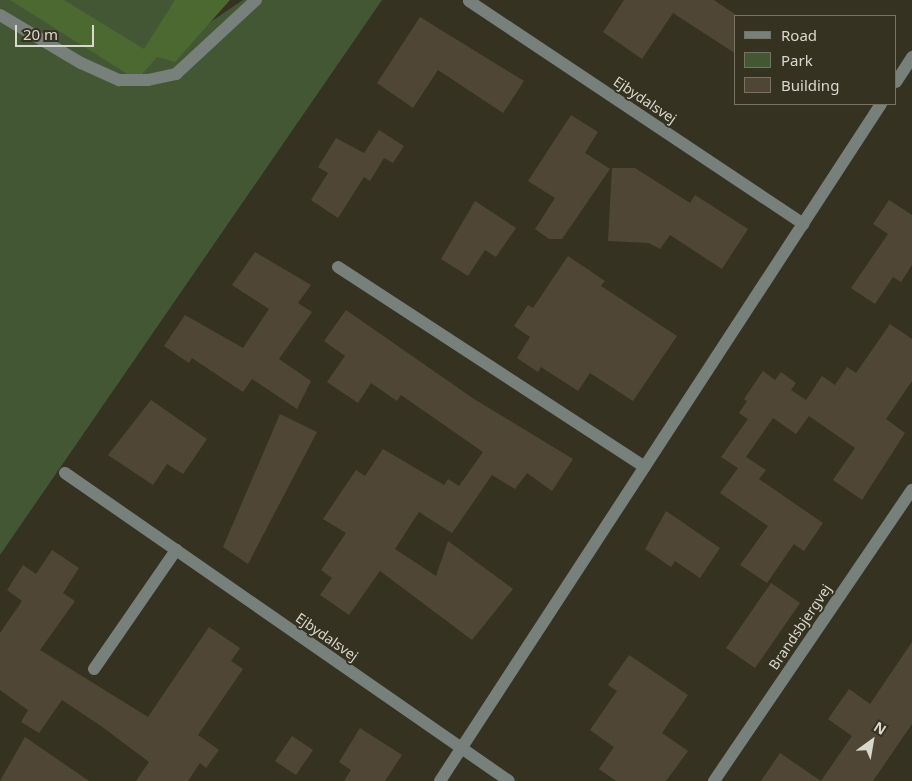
<!DOCTYPE html>
<style>
body{margin:0}
#map{position:relative;width:912px;height:781px;overflow:hidden;background:#353221;font-family:"Noto Sans",sans-serif}
div>[style]{position:absolute}
.green>*{inset:0;background:#445735}
.forest>*{inset:0;background:#4b6930}
.building>*{inset:0;background:#504636}
.minor>*{height:12px;margin:-6px;padding:0 6px;transform-origin:6px;border-radius:6px;background:#77807b}
span{translate:-50% -50%;white-space:nowrap;text-align:center;line-height:1.15;-webkit-text-stroke:4px #353221;paint-order:stroke}
.street-label{font-size:14px;color:#dad8cd}
.legend{position:absolute;left:734px;top:15px;width:162px;height:90px;box-sizing:border-box;background:#353221;border:1px solid #777466;margin:0;padding:6px 9px;list-style:none;font-size:15px;color:#dad8cd}
.legend li{display:flex;align-items:center;gap:10px;height:25px}
.legend b{width:25px;border:1px solid #777466}
.north{position:absolute;left:847px;top:716px;width:50px;height:50px;-webkit-text-stroke:4px #353221;paint-order:stroke;rotate:32deg;font-size:14px;font-weight:700;line-height:20px;text-align:center;color:#dad8cd}
.north::after{content:'';display:block;margin:auto;width:18px;height:22px;background:#dad8cd;clip-path:polygon(50% 0,100% 100%,50% 72%,0 100%)}
.scale{position:absolute;left:15px;top:25px;width:79px;height:22px;box-sizing:border-box;border:2px solid #dad8cd;border-top:0;padding-left:6px;font-size:15px;line-height:18px;white-space:nowrap;color:#dad8cd;-webkit-text-stroke:4px #353221;paint-order:stroke}
</style>
<div id="map">
<div class="green">
<i style="clip-path:polygon(0 0,208px 0,160px 56px,243px 0,382px 0,0 555px)"></i>
</div>
<div class="forest">
<i style="clip-path:polygon(10px 0,64px 0,144px 49px,175px 0,230px 0,175px 62px,157px 57px,137px 80px)"></i>
</div>
<div class="building">
<i style="clip-path:polygon(624px 0,714px 0,736px 15px,736px 54px,673px 13px,642px 59px,603px 32px)"></i>
<i style="clip-path:polygon(420px 17px,524px 81px,503px 113px,438px 70px,413px 108px,377px 83px)"></i>
<i style="clip-path:polygon(571px 115px,598px 132px,585px 153px,610px 169px,562px 239px,549px 239px,535px 229px,555px 198px,528px 181px)"></i>
<i style="clip-path:polygon(379px 130px,404px 146px,393px 163px,384px 158px,370px 181px,364px 177px,338px 218px,311px 200px,328px 173px,318px 167px,336px 138px,364px 153px)"></i>
<i style="clip-path:polygon(612px 168px,635px 168px,690px 203px,695px 195px,748px 229px,722px 269px,670px 235px,660px 249px,649px 243px,608px 241px)"></i>
<i style="clip-path:polygon(889px 200px,912px 215px,912px 265px,901px 282px,893px 277px,875px 304px,851px 288px,888px 234px,873px 224px)"></i>
<i style="clip-path:polygon(475px 201px,516px 228px,496px 257px,485px 250px,468px 276px,441px 259px)"></i>
<i style="clip-path:polygon(255px 252px,311px 285px,298px 303px,312px 312px,279px 359px,311px 381px,297px 409px,252px 379px,243px 392px,192px 358px,189px 363px,164px 346px,185px 315px,243px 348px,269px 309px,232px 285px)"></i>
<i style="clip-path:polygon(568px 256px,605px 281px,601px 286px,677px 336px,633px 401px,590px 373px,578px 391px,541px 367px,538px 372px,517px 358px,530px 337px,514px 326px,528px 305px,533px 308px)"></i>
<i style="clip-path:polygon(346px 310px,474px 399px,573px 459px,552px 491px,527px 473px,515px 489px,492px 475px,452px 533px,419px 512px,395px 549px,436px 576px,448px 541px,513px 589px,472px 640px,380px 571px,349px 615px,320px 595px,332px 578px,321px 570px,346px 533px,323px 519px,356px 470px,365px 476px,383px 449px,444px 485px,448px 479px,459px 486px,483px 452px,401px 395px,397px 401px,371px 383px,358px 403px,327px 382px,345px 356px,324px 341px)"></i>
<i style="clip-path:polygon(890px 324px,912px 339px,912px 381px,886px 419px,905px 433px,862px 500px,833px 480px,855px 448px,809px 416px,796px 434px,773px 418px,746px 457px,766px 470px,759px 479px,823px 523px,804px 551px,794px 544px,767px 583px,740px 565px,768px 526px,720px 493px,738px 468px,721px 457px,748px 419px,739px 413px,747px 401px,744px 399px,763px 371px,775px 380px,781px 372px,796px 383px,791px 390px,806px 400px,822px 376px,835px 385px,847px 367px,856px 373px)"></i>
<i style="clip-path:polygon(151px 400px,207px 439px,183px 474px,167px 464px,153px 485px,108px 455px)"></i>
<i style="clip-path:polygon(280px 414px,317px 432px,248px 564px,223px 547px)"></i>
<i style="clip-path:polygon(666px 511px,720px 548px,700px 578px,675px 561px,671px 567px,645px 549px)"></i>
<i style="clip-path:polygon(52px 550px,79px 568px,63px 593px,75px 601px,40px 650px,148px 717px,209px 627px,240px 648px,231px 661px,243px 669px,198px 735px,219px 750px,206px 768px,200px 763px,188px 781px,136px 781px,149px 762px,101px 726px,62px 700px,39px 733px,21px 722px,28px 710px,0 690px,0 633px,22px 601px,7px 590px,23px 565px,36px 574px)"></i>
<i style="clip-path:polygon(771px 583px,800px 603px,755px 668px,726px 648px)"></i>
<i style="clip-path:polygon(912px 642px,912px 724px,873px 781px,761px 781px,780px 753px,821px 781px,852px 736px,828px 719px,849px 689px,870px 704px)"></i>
<i style="clip-path:polygon(629px 655px,688px 695px,662px 733px,688px 751px,666px 781px,616px 781px,599px 769px,614px 747px,590px 730px,617px 691px,608px 685px)"></i>
<i style="clip-path:polygon(360px 728px,402px 755px,385px 781px,344px 781px,351px 770px,339px 762px)"></i>
<i style="clip-path:polygon(292px 736px,313px 750px,296px 775px,275px 761px)"></i>
<i style="clip-path:polygon(25px 737px,89px 781px,0 781px)"></i>
</div>
<div class="minor">
<i style="left:469px;top:1px;width:402px;rotate:33.7deg"></i>
<i style="left:0;top:15px;width:94px;rotate:30.7deg"></i>
<i style="left:81px;top:63px;width:42px;rotate:24.1deg"></i>
<i style="left:119px;top:80px;width:29px"></i>
<i style="left:148px;top:80px;width:29px;rotate:-12deg"></i>
<i style="left:176px;top:74px;width:109px;rotate:-42.8deg"></i>
<i style="left:896px;top:82px;width:30px;rotate:-57deg"></i>
<i style="left:338px;top:267px;width:366px;rotate:33.1deg"></i>
<i style="left:65px;top:473px;width:540px;rotate:34.75deg"></i>
<i style="left:94px;top:669px;width:145px;rotate:-55.4deg"></i>
<i style="left:440px;top:781px;width:808px;rotate:-56.92deg"></i>
<i style="left:714px;top:781px;width:352px;rotate:-55.8deg"></i>
</div>
<div class="street-label">
<span style="left:645px;top:100px;rotate:34deg">Ejbydalsvej</span>
<span style="left:800px;top:627px;rotate:-56deg">Brandsbjergvej</span>
<span style="left:327px;top:637px;rotate:35deg">Ejbydalsvej</span>
</div>
<ul class="legend">
<li><b style="height:6px;background:#77807b"></b>Road</li>
<li><b style="height:14px;background:#445735"></b>Park</li>
<li><b style="height:14px;background:#504636"></b>Building</li>
</ul>
<div class="north">N</div>
<div class="scale">20 m</div>
</div>
